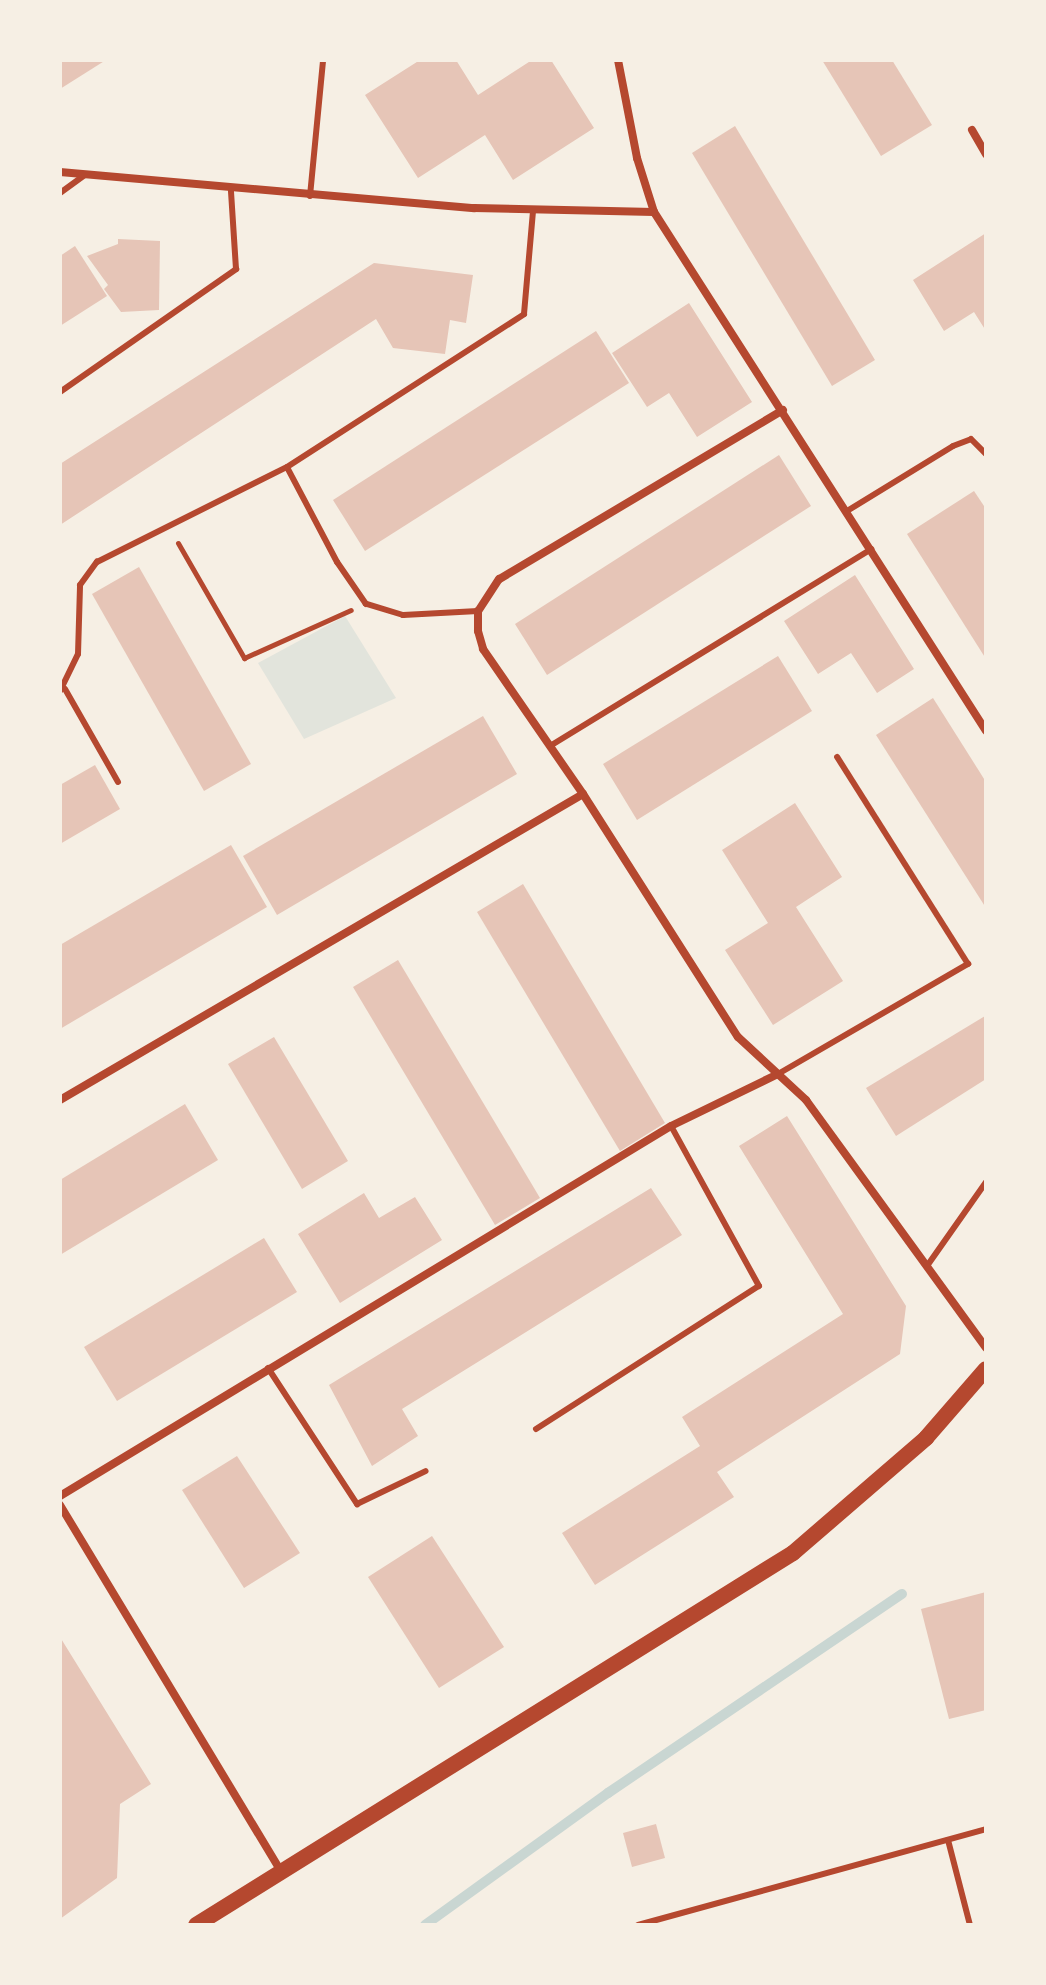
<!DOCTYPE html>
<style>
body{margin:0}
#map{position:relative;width:1046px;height:1985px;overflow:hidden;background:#f6efe4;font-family:Georgia,serif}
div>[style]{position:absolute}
.green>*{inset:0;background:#e2e4dc}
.stream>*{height:10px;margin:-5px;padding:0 5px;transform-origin:5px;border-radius:5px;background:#c9d6d2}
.building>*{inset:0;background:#e6c5b7}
.path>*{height:5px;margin:-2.5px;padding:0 2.5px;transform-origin:2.5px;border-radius:2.5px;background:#b5482f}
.service>*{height:6px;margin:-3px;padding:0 3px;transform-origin:3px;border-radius:3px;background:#b5482f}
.minor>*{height:8px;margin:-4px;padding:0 4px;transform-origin:4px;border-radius:4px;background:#b5482f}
.secondary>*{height:16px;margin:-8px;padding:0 8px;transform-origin:8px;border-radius:8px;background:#b5482f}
span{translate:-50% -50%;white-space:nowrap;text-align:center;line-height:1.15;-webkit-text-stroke:6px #f6efe4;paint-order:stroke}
.frame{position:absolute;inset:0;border:62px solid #f6efe4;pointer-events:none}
</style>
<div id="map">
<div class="green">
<i style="clip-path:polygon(345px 616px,396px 698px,304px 739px,258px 663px)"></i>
</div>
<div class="stream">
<i style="left:425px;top:1925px;width:226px;rotate:-35.8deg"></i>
<i style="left:608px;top:1793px;width:355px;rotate:-34.1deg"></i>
</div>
<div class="building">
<i style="clip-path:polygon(60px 60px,106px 60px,60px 89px)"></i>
<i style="clip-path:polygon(420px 60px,456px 60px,478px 95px,532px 60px,551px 60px,594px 128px,513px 180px,485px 135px,418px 178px,365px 95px)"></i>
<i style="clip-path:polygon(822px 60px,892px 60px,932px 125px,881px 156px)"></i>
<i style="clip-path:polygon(735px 126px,875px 360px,832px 386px,692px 153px)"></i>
<i style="clip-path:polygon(986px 233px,986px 331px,974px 312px,944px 331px,913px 280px)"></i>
<i style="clip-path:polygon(118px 239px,160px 241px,159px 310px,121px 312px,104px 289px,108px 285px,87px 256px,118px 244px)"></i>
<i style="clip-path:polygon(75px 246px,107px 296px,60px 326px,60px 256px)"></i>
<i style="clip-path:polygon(374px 263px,473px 275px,466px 323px,450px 320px,445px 354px,393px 348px,376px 319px,60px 525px,60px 464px)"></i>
<i style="clip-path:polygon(689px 303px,752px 402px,697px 437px,669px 393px,647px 407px,612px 353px)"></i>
<i style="clip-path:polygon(596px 331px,629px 383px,365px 551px,333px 500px)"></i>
<i style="clip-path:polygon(779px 455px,811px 506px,547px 675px,515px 624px)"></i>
<i style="clip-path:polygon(974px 491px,986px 509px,986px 659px,907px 534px)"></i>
<i style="clip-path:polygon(139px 567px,251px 764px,204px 791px,92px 594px)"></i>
<i style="clip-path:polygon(855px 575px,914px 669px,877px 693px,851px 653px,818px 674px,784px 621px)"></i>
<i style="clip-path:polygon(778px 656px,812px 711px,637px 820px,603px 764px)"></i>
<i style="clip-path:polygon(933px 698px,986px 782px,986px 908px,876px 735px)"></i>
<i style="clip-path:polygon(483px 716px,517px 774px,277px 915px,243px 856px)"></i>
<i style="clip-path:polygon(95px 765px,120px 809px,60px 844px,60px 785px)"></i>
<i style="clip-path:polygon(795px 803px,842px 877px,796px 907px,843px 981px,773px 1025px,725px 950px,768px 923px,722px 850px)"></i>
<i style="clip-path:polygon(231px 845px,267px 907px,60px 1029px,60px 945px)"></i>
<i style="clip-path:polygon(523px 884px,665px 1123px,620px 1151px,477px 912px)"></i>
<i style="clip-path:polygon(398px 960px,540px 1198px,495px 1225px,353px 987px)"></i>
<i style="clip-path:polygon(985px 1016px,986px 1079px,896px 1136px,866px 1088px)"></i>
<i style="clip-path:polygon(274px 1037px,348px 1161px,302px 1189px,228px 1064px)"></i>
<i style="clip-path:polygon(185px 1104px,218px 1160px,60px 1255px,60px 1180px)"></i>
<i style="clip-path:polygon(787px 1116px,906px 1306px,900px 1354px,717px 1472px,734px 1497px,595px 1585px,562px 1533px,700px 1446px,682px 1417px,843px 1314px,739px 1146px)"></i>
<i style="clip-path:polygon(651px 1188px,682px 1235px,402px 1409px,418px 1436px,372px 1466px,329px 1385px)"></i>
<i style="clip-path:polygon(364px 1193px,379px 1218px,415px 1197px,442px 1240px,340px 1303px,298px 1234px)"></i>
<i style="clip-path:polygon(264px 1238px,297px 1292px,117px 1401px,84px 1347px)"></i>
<i style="clip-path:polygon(237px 1456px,300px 1553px,244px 1588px,182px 1490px)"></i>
<i style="clip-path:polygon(432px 1536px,504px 1647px,439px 1688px,368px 1577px)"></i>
<i style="clip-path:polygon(986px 1592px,986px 1710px,949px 1719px,921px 1609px)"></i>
<i style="clip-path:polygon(60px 1637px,151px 1784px,120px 1804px,117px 1878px,60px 1919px)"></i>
<i style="clip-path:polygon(656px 1824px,665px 1858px,632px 1867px,623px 1833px)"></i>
</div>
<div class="path">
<i style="left:178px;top:543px;width:133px;rotate:60.1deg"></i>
<i style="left:244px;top:658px;width:117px;rotate:-24.2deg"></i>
</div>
<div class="service">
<i style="left:60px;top:193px;width:31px;rotate:-36deg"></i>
<i style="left:310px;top:196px;width:137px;rotate:-84.5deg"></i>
<i style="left:60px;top:392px;width:215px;rotate:-34.9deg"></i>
<i style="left:236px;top:269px;width:78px;rotate:-93.7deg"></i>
<i style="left:847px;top:511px;width:124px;rotate:-31.5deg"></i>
<i style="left:953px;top:446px;width:19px;rotate:-21deg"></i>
<i style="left:971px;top:439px;width:21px;rotate:45deg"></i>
<i style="left:478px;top:611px;width:75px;rotate:176.9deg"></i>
<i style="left:403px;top:615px;width:39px;rotate:-163deg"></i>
<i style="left:366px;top:604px;width:51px;rotate:-124.6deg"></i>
<i style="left:337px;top:562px;width:107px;rotate:-117.8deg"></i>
<i style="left:287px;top:467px;width:282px;rotate:-32.8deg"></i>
<i style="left:524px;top:314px;width:102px;rotate:-85deg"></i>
<i style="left:65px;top:689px;width:107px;rotate:60.3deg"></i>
<i style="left:60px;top:691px;width:41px;rotate:-64.1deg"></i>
<i style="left:78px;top:654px;width:69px;rotate:-88.3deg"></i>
<i style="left:80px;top:585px;width:29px;rotate:-54deg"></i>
<i style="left:97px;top:562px;width:212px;rotate:-26.6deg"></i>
<i style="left:550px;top:746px;width:377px;rotate:-31.5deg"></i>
<i style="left:778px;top:1074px;width:220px;rotate:-30.1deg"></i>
<i style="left:968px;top:964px;width:245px;rotate:-122.3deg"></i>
<i style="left:927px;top:1266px;width:103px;rotate:-54.9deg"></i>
<i style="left:268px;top:1368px;width:163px;rotate:56.8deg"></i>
<i style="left:357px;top:1504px;width:76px;rotate:-25.6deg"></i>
<i style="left:536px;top:1429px;width:265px;rotate:-32.7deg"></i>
<i style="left:759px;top:1286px;width:183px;rotate:-118.8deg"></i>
<i style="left:948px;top:1840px;width:88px;rotate:75.5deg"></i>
<i style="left:638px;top:1925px;width:361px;rotate:-15.4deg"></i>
</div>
<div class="minor">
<i style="left:618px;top:60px;width:100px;rotate:79deg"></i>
<i style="left:637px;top:158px;width:57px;rotate:72.5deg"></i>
<i style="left:654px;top:212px;width:616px;rotate:57.39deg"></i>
<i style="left:972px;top:130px;width:28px;rotate:60deg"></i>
<i style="left:60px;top:172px;width:416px;rotate:5deg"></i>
<i style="left:474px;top:208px;width:180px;rotate:1.3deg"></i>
<i style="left:783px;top:410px;width:330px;rotate:149.2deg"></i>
<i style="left:499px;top:579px;width:38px;rotate:123deg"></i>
<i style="left:478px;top:611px;width:20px;rotate:90deg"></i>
<i style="left:478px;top:631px;width:19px;rotate:74deg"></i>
<i style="left:483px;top:649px;width:176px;rotate:55.4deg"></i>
<i style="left:583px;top:794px;width:288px;rotate:57.5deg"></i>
<i style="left:738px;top:1037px;width:93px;rotate:42.8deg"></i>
<i style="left:806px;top:1100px;width:306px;rotate:54deg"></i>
<i style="left:60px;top:1100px;width:606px;rotate:-30.33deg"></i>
<i style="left:60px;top:1496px;width:714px;rotate:-31.2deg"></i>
<i style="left:671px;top:1126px;width:119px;rotate:-25.9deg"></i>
<i style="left:60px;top:1505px;width:428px;rotate:58.9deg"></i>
</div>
<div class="secondary">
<i style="left:196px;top:1925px;width:703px;rotate:-31.93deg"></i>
<i style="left:793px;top:1553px;width:176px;rotate:-40.8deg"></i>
<i style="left:926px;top:1438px;width:91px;rotate:-49deg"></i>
</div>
<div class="frame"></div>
</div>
